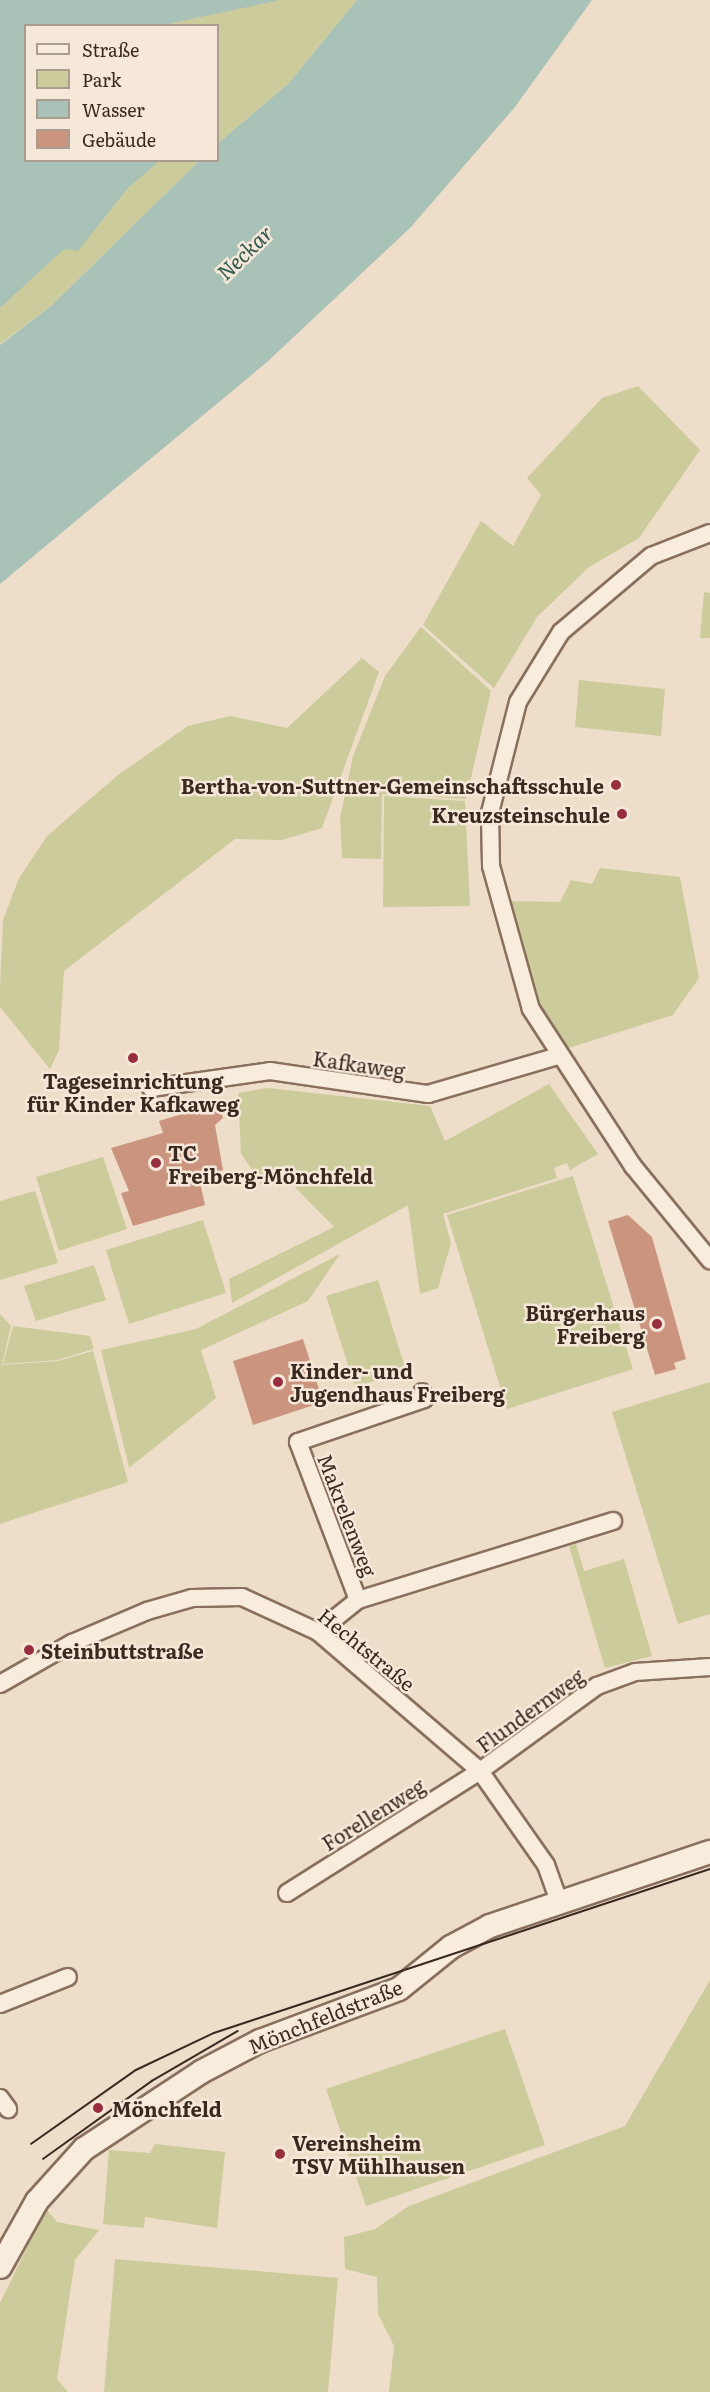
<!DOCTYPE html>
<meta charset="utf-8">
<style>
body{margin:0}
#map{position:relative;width:710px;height:2392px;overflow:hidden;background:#eeddc8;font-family:Literata,serif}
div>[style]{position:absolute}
.green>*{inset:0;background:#cccb9c}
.water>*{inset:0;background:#a9c2b7}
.building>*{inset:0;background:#cb947f}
.roads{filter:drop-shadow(2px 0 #896f5d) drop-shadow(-2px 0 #896f5d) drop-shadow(0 2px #896f5d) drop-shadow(0 -2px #896f5d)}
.street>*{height:16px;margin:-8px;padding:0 8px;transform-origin:8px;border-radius:8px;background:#f8ecdc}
.secondary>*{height:22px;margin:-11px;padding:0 11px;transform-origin:11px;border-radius:11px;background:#f8ecdc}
.tram>*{height:1.5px;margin:-0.75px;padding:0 0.75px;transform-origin:0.75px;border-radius:0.75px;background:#3a2921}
.dots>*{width:16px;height:16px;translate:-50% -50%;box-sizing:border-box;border:3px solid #f5e8d8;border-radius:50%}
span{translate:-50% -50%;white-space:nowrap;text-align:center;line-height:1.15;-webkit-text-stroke:5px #f5e8d8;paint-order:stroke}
.poi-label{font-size:20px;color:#3a2921;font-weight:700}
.right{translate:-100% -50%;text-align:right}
.left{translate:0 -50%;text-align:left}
.street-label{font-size:20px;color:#3a2921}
.water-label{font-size:21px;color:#305a51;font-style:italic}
.legend{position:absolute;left:24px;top:24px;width:195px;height:138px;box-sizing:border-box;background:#f5e8d8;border:2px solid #aa9c8f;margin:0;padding:8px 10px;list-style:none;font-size:18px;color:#3a2921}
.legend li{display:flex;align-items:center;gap:12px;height:30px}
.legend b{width:30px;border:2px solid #aa9c8f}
</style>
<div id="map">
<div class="green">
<i style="clip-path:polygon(0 0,357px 0,288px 84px,218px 143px,218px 26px,26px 26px,26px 160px,199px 161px,51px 306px,0 344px)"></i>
<i style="clip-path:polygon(638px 386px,700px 450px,639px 538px,589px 567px,537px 617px,494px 688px,423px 625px,481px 521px,513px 546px,541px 495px,527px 478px,602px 398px)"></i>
<i style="clip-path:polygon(704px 592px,710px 593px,710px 638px,700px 638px)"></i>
<i style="clip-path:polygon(421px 627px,491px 691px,466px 799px,382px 794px,381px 859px,342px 858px,340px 818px,353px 756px,385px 676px)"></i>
<i style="clip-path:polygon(362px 658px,379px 672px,322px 828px,282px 840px,235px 839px,64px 971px,59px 1050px,50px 1069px,0 1007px,0 988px,3px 920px,19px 878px,47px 836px,118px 775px,188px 726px,230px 716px,287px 728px)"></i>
<i style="clip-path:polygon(579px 680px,665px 689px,661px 736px,575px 727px)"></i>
<i style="clip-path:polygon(384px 796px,465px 801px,470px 906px,383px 907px)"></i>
<i style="clip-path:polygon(600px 868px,680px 877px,699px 978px,673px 1015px,562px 1050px,537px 1006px,508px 901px,560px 902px,571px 880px,592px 884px)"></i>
<i style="clip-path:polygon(549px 1084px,598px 1154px,570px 1170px,567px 1163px,554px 1168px,557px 1178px,443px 1214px,451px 1243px,438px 1288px,420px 1294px,408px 1205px,232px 1303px,229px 1279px,334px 1227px,284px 1176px,261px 1184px,241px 1153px,238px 1093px,268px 1088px,430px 1106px,445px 1141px)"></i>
<i style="clip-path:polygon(103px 1157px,127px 1229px,59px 1251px,36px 1177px)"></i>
<i style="clip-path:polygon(573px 1176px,633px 1369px,507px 1409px,447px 1215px)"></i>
<i style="clip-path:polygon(35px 1191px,58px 1263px,0 1280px,0 1201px)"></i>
<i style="clip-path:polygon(203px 1220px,226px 1293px,129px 1324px,106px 1250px)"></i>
<i style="clip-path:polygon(340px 1254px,308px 1301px,201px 1350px,216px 1398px,129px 1468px,101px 1350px,196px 1329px)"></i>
<i style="clip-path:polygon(94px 1265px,106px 1300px,36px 1321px,24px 1286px)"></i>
<i style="clip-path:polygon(378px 1280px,406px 1371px,355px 1387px,326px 1296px)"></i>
<i style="clip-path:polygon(0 1314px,11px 1326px,2px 1365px,58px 1361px,93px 1351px,128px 1482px,0 1524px)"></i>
<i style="clip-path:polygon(13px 1326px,90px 1336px,94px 1349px,57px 1360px,3px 1364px)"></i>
<i style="clip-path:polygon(710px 1382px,710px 1614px,678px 1624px,612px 1412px)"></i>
<i style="clip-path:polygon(576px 1544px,584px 1571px,624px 1559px,652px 1656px,605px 1668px,569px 1546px)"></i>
<i style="clip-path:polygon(710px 1980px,710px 2392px,389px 2392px,394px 2346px,378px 2314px,377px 2277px,345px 2269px,344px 2237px,375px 2229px,409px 2206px,625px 2126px)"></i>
<i style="clip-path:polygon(505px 2029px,545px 2145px,366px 2206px,326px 2089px)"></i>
<i style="clip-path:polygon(155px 2144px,225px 2152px,217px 2228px,145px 2217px,144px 2228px,103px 2224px,109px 2150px,150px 2153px)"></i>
<i style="clip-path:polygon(46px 2209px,57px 2222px,99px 2230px,75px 2260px,57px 2379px,68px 2392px,0 2392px,0 2303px)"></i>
<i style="clip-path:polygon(115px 2259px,338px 2278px,328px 2392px,104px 2392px)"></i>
</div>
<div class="water">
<i style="clip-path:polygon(0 0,280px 0,163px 25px,26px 26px,26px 160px,159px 161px,127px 189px,78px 251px,64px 249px,0 308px)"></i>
<i style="clip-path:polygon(357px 0,592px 0,515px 107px,410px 228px,267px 362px,0 584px,0 345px,51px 306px,199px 161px,218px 160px,218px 143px,288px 84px)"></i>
</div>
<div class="building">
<i style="clip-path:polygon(219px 1103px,223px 1118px,215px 1125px,223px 1170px,199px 1178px,205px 1205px,133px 1226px,121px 1193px,129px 1191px,111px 1148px,163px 1133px,159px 1121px)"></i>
<i style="clip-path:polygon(628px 1215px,652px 1237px,686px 1359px,674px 1363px,676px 1369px,655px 1375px,608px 1221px)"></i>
<i style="clip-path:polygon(303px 1339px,323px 1402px,253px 1425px,233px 1361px)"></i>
</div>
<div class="roads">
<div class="street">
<i style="left:710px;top:533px;width:63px;rotate:158.7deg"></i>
<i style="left:651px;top:556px;width:118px;rotate:139.8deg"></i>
<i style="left:561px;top:632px;width:82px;rotate:121.6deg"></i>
<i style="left:518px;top:702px;width:114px;rotate:104.2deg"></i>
<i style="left:490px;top:813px;width:53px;rotate:88.9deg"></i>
<i style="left:491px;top:866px;width:148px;rotate:74.4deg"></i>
<i style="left:531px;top:1009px;width:187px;rotate:57deg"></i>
<i style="left:633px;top:1166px;width:122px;rotate:50.7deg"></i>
<i style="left:151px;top:1088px;width:120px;rotate:-8.1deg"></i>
<i style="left:270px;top:1071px;width:160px;rotate:8.3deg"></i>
<i style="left:428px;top:1094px;width:135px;rotate:-16.3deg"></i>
<i style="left:358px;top:1600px;width:169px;rotate:-110.8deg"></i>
<i style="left:298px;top:1442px;width:133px;rotate:-18.8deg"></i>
<i style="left:424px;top:1399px;width:7px;rotate:-106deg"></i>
<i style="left:318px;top:1632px;width:51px;rotate:-38.7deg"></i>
<i style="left:358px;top:1600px;width:267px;rotate:-17.2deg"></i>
<i style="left:0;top:1684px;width:83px;rotate:-29.7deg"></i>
<i style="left:72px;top:1643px;width:82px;rotate:-23.1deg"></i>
<i style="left:147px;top:1611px;width:47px;rotate:-16.1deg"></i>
<i style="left:192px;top:1598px;width:50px;rotate:-1.1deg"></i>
<i style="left:242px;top:1597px;width:84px;rotate:24.7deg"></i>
<i style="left:318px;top:1632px;width:213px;rotate:40.6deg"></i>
<i style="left:480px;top:1771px;width:115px;rotate:54.9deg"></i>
<i style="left:546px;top:1865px;width:41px;rotate:70.3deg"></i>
<i style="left:287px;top:1893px;width:228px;rotate:-32.3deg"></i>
<i style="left:480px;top:1771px;width:145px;rotate:-36deg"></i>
<i style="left:597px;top:1686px;width:40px;rotate:-20.2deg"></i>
<i style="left:635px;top:1672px;width:75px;rotate:-3.8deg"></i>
<i style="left:0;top:2004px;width:73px;rotate:-21.7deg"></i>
<i style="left:0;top:2098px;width:14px;rotate:54deg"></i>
</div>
<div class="secondary">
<i style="left:0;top:2267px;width:76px;rotate:-60.7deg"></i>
<i style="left:37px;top:2201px;width:70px;rotate:-47.9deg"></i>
<i style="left:84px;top:2149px;width:140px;rotate:-33.3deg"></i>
<i style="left:201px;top:2072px;width:67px;rotate:-27.7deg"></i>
<i style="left:260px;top:2041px;width:148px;rotate:-20.5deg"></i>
<i style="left:399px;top:1989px;width:67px;rotate:-38.9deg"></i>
<i style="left:451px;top:1947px;width:44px;rotate:-28.3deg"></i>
<i style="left:490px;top:1926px;width:232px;rotate:-18.6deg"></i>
</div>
</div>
<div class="tram">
<i style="left:31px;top:2144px;width:128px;rotate:-35.2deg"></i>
<i style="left:136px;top:2070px;width:86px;rotate:-25.4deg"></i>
<i style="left:214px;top:2033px;width:522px;rotate:-18.3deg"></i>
<i style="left:43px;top:2159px;width:134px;rotate:-35.6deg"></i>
<i style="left:152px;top:2081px;width:99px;rotate:-30.2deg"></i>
</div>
<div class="dots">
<i style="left:616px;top:785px;background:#972f3f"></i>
<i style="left:622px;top:814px;background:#972f3f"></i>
<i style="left:133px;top:1058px;background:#972f3f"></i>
<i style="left:156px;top:1163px;background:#972f3f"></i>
<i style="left:657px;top:1324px;background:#972f3f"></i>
<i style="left:278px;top:1382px;background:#972f3f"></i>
<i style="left:29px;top:1650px;background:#972f3f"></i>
<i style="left:98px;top:2108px;background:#972f3f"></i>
<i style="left:280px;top:2154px;background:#972f3f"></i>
</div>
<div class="poi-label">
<span class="right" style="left:604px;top:785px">Bertha-von-Suttner-Gemeinschaftsschule</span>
<span class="right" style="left:610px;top:814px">Kreuzsteinschule</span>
<span style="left:133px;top:1092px">Tageseinrichtung<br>für Kinder Kafkaweg</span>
<span class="left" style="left:168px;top:1164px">TC<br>Freiberg-Mönchfeld</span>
<span class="right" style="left:645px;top:1324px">Bürgerhaus<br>Freiberg</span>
<span class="left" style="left:290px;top:1382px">Kinder- und<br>Jugendhaus Freiberg</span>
<span class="left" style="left:41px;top:1650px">Steinbuttstraße</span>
<span class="left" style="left:112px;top:2108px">Mönchfeld</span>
<span class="left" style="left:292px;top:2154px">Vereinsheim<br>TSV Mühlhausen</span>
</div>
<div class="street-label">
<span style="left:359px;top:1064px;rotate:8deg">Kafkaweg</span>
<span style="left:348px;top:1515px;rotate:69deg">Makrelenweg</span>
<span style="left:367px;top:1649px;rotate:39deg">Hechtstraße</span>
<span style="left:530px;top:1710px;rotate:-36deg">Flundernweg</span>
<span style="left:373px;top:1814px;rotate:-32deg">Forellenweg</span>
<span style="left:325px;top:2016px;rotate:-22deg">Mönchfeldstraße</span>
</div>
<div class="water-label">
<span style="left:244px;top:252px;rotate:-44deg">Neckar</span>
</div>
<ul class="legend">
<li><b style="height:8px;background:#f8ecdc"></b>Straße</li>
<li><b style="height:16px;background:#cccb9c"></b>Park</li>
<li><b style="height:16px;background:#a9c2b7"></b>Wasser</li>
<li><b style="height:16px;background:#cb947f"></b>Gebäude</li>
</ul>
</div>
